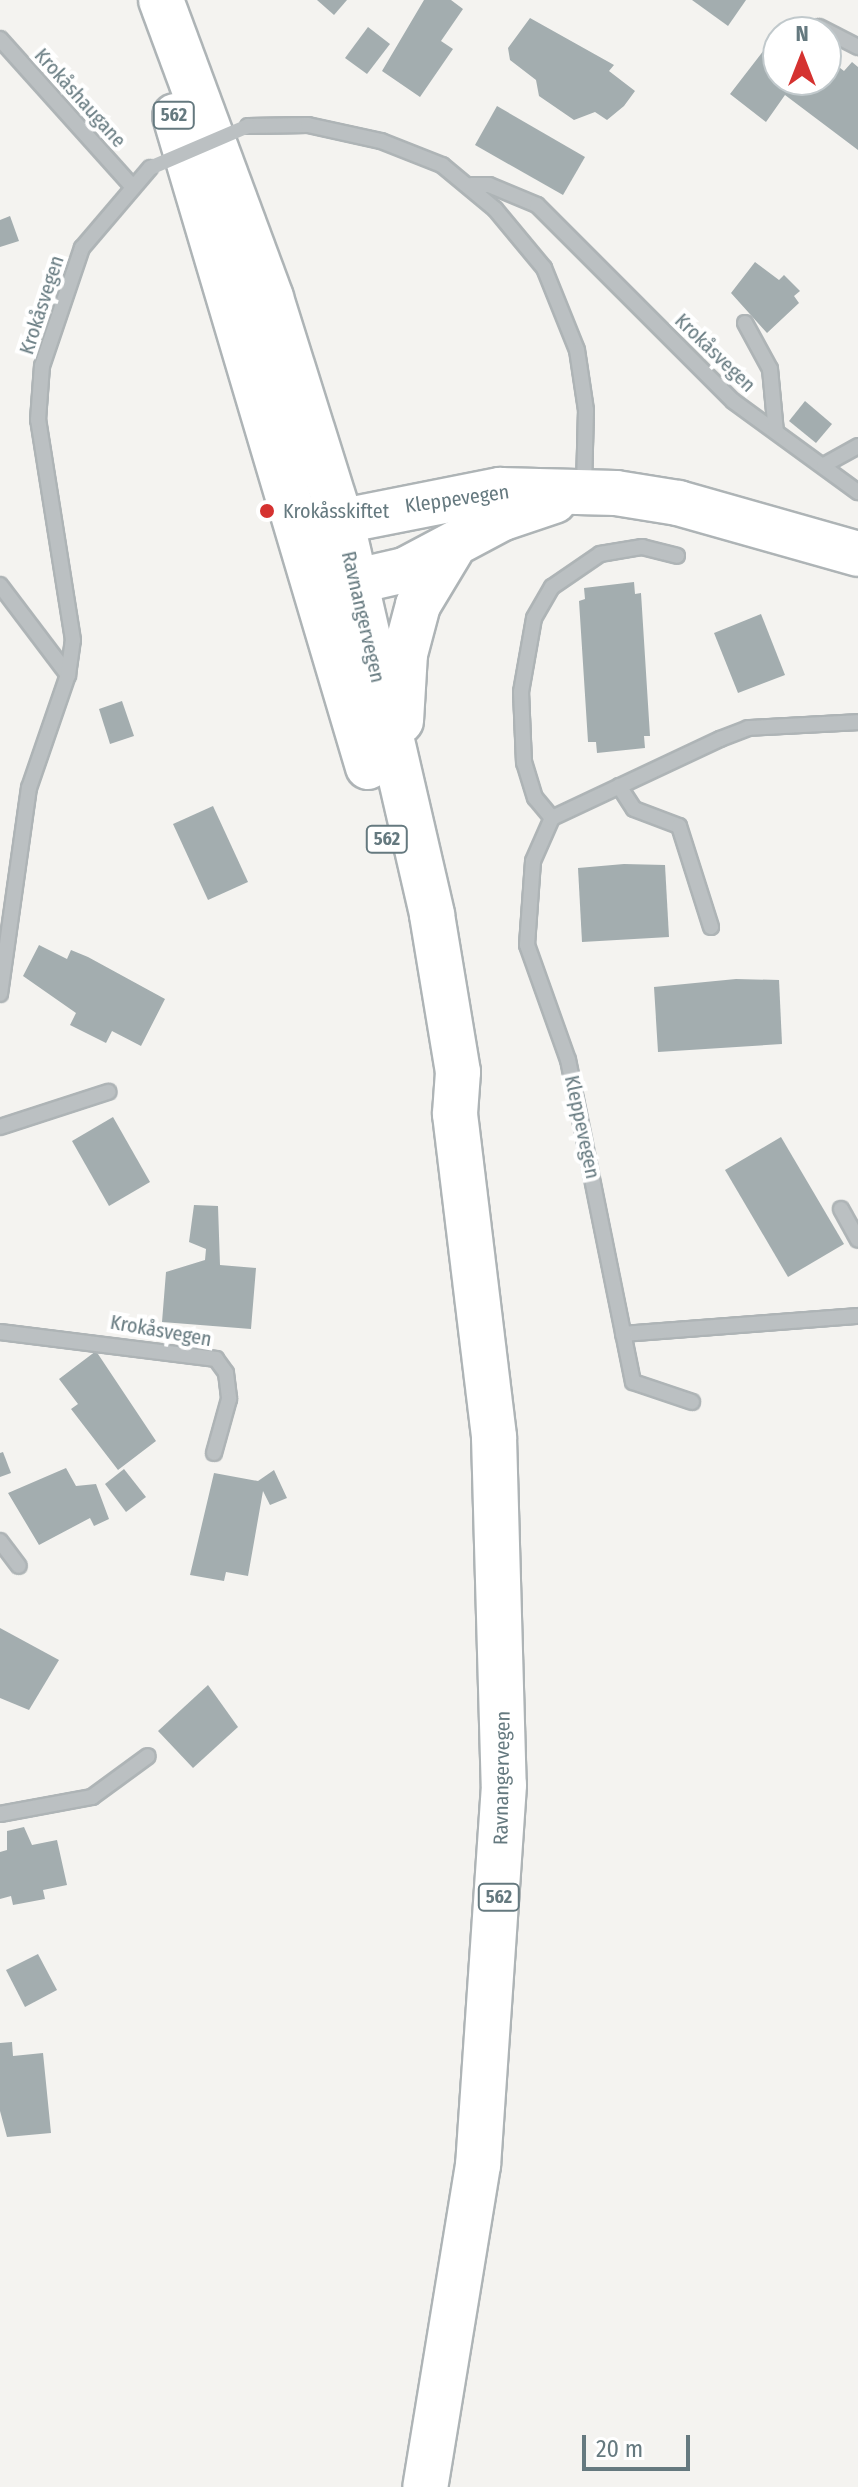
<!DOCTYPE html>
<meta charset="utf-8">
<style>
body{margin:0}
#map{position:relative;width:858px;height:2487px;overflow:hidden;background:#f4f3f0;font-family:"Fira Sans Condensed",sans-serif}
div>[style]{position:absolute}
.building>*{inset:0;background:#a3adaf}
.roads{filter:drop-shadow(2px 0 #aeb4b6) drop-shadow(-2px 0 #aeb4b6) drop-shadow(0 2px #aeb4b6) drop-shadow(0 -2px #aeb4b6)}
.minor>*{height:14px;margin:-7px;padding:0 7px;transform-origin:7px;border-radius:7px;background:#bbc0c2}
.major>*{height:44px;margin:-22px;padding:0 22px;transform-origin:22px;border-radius:22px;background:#fff}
.minor-bridge>*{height:14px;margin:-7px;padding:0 7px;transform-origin:7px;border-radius:7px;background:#bbc0c2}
.dots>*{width:22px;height:22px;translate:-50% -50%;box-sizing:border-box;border:4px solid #fff;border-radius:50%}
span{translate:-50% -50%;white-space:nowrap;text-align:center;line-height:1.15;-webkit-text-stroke:8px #fff;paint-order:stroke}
.shield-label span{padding:2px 6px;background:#fff;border:2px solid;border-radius:6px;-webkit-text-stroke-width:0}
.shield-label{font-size:18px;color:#65797f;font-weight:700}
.street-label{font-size:20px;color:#65797f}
.poi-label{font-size:20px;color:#65797f}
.left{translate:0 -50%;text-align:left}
.north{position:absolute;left:762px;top:16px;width:80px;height:80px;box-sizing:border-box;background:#fff;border:2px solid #c1c9cc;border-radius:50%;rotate:0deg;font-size:22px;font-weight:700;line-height:32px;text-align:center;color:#65797f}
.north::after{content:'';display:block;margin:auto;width:28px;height:36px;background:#d53230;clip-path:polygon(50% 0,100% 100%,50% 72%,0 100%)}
.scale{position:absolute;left:582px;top:2435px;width:108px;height:36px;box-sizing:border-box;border:4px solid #65797f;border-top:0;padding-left:10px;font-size:24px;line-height:28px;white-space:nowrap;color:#65797f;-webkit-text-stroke:6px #fff;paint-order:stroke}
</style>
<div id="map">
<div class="building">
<i style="clip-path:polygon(317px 0,347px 0,334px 15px)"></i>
<i style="clip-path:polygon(424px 0,451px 0,463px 9px,441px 41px,453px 49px,420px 97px,382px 71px)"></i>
<i style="clip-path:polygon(692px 0,746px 0,728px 26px)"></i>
<i style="clip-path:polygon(530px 18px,614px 65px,609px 71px,635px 91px,624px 106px,607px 120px,595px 112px,574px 120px,539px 96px,536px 80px,510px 60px,508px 48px)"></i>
<i style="clip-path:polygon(368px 27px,390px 44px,367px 74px,345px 58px)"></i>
<i style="clip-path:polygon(771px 41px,778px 47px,778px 80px,826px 80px,826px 57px,844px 71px,852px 62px,858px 67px,858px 150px,785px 95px,766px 122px,730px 94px)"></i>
<i style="clip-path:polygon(497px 106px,585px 157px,563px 195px,475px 145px)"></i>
<i style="clip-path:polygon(10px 216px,19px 241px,0 247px,0 220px)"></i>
<i style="clip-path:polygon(755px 262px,779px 280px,784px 275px,800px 291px,794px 296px,799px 303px,767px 333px,731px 293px)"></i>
<i style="clip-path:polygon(805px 401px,832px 424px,816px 443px,789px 421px)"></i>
<i style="clip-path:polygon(634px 582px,635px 594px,641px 593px,650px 736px,644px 736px,645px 748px,597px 753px,596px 742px,588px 742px,579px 601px,585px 599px,584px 588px)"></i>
<i style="clip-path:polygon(761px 614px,785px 675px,738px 693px,714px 633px)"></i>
<i style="clip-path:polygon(122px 701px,134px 736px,110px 744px,99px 709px)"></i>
<i style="clip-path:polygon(213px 806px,248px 882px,208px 900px,173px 824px)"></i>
<i style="clip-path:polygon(624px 864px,665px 865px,669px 937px,582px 942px,578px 868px)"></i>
<i style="clip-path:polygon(39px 945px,67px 959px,71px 950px,88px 957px,165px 999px,141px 1046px,112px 1031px,106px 1043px,70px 1025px,76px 1013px,23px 976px)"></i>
<i style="clip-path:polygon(736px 979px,779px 980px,782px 1044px,658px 1052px,654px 987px)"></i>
<i style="clip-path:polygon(113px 1117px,150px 1182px,109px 1206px,72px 1141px)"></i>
<i style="clip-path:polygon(781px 1137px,844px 1244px,788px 1277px,725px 1170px)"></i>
<i style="clip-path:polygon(194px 1205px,218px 1206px,220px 1265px,256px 1268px,251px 1329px,162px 1322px,166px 1272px,205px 1260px,206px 1249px,189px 1242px)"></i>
<i style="clip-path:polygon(96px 1351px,156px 1441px,118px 1470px,71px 1409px,78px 1404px,59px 1379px)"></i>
<i style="clip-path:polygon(3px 1452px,11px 1473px,0 1477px,0 1453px)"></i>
<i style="clip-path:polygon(66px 1468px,76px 1486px,96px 1484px,109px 1519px,94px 1526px,90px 1518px,39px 1545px,8px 1493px)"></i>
<i style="clip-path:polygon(124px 1469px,146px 1497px,126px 1512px,105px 1484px)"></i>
<i style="clip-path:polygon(274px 1470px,287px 1498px,270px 1505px,263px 1491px,248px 1576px,226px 1572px,224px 1581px,190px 1575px,214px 1473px,258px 1481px)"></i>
<i style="clip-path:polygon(0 1628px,59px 1660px,29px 1710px,0 1698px)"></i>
<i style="clip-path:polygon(208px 1685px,238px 1727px,193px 1768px,158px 1731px)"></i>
<i style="clip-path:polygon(24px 1827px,32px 1845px,57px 1840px,67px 1885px,43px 1890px,45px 1899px,13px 1905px,11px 1896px,0 1899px,0 1852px,7px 1850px,7px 1831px)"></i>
<i style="clip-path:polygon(38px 1954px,57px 1990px,25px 2007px,6px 1970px)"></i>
<i style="clip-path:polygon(12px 2042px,13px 2056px,43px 2053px,51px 2133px,7px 2137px,0 2111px,0 2043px)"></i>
</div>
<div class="roads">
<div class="minor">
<i style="left:819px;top:27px;width:44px;rotate:27.1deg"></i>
<i style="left:0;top:39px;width:195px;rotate:48.1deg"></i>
<i style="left:248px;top:126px;width:60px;rotate:-1deg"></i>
<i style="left:308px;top:125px;width:75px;rotate:12.4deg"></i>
<i style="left:381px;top:141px;width:66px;rotate:21.5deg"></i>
<i style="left:442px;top:165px;width:69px;rotate:39.7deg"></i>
<i style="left:495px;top:209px;width:77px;rotate:50.3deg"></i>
<i style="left:544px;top:268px;width:88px;rotate:68.1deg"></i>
<i style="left:577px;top:350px;width:61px;rotate:81.5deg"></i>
<i style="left:586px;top:410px;width:76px;rotate:91.5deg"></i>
<i style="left:471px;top:185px;width:18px"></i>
<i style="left:489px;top:185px;width:52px;rotate:22.6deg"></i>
<i style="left:537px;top:205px;width:277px;rotate:45deg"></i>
<i style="left:733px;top:401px;width:155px;rotate:36.1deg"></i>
<i style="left:745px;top:323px;width:52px;rotate:61.5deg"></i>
<i style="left:770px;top:369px;width:63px;rotate:84.6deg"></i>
<i style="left:824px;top:465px;width:39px;rotate:-29deg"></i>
<i style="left:0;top:585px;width:113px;rotate:52.9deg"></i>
<i style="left:619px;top:786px;width:27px;rotate:57deg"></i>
<i style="left:634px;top:809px;width:48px;rotate:20.7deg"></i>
<i style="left:679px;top:826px;width:106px;rotate:72.4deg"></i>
<i style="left:552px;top:818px;width:26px;rotate:-130deg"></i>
<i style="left:535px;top:798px;width:37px;rotate:-107deg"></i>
<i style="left:524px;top:763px;width:71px;rotate:-92.4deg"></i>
<i style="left:521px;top:692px;width:75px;rotate:-80deg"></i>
<i style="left:534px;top:618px;width:36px;rotate:-60deg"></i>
<i style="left:552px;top:587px;width:58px;rotate:-34.5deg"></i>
<i style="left:600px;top:554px;width:43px;rotate:-9.5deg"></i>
<i style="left:642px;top:547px;width:36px;rotate:14deg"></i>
<i style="left:0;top:994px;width:208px;rotate:-82deg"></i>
<i style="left:29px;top:788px;width:120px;rotate:-71deg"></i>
<i style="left:68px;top:675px;width:35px;rotate:-82deg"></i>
<i style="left:73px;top:640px;width:223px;rotate:-99deg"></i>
<i style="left:38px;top:420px;width:54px;rotate:-85.8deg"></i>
<i style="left:42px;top:366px;width:125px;rotate:-71.3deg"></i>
<i style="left:82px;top:248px;width:105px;rotate:-49.6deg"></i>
<i style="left:0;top:1127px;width:114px;rotate:-18deg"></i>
<i style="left:841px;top:1209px;width:35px;rotate:61deg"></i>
<i style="left:0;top:1332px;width:218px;rotate:7.1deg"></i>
<i style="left:216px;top:1359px;width:17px;rotate:54deg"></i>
<i style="left:226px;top:1373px;width:26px;rotate:83deg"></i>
<i style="left:229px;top:1399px;width:56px;rotate:105.5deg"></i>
<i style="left:623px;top:1334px;width:236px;rotate:-4.4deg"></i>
<i style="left:692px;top:1402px;width:62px;rotate:-161.3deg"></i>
<i style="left:633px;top:1382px;width:328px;rotate:-101.4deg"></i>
<i style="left:568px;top:1060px;width:122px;rotate:-109.6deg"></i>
<i style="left:527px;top:945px;width:84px;rotate:-85.9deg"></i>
<i style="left:533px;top:861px;width:47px;rotate:-66.2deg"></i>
<i style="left:552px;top:818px;width:186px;rotate:-25.2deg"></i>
<i style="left:720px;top:739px;width:30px;rotate:-21deg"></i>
<i style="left:748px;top:728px;width:110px;rotate:-3.1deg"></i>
<i style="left:0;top:1541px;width:31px;rotate:53deg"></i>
<i style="left:0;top:1814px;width:94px;rotate:-10.5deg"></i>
<i style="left:92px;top:1797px;width:69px;rotate:-36.2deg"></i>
</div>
<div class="major">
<i style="left:161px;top:0;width:318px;rotate:69.7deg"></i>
<i style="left:271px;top:298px;width:237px;rotate:72.6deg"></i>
<i style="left:342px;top:524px;width:401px;rotate:77deg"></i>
<i style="left:432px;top:915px;width:159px;rotate:80.6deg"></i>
<i style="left:458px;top:1072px;width:42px;rotate:94.1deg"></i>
<i style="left:455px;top:1114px;width:325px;rotate:83.1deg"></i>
<i style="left:494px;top:1437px;width:348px;rotate:88.4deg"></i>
<i style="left:504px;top:1785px;width:381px;rotate:93.9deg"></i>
<i style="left:478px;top:2165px;width:326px;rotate:99.3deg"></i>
<i style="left:175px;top:116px;width:679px;rotate:73.49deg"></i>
<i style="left:324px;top:548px;width:30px;rotate:-53deg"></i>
<i style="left:342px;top:524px;width:17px;rotate:-21deg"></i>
<i style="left:358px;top:518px;width:145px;rotate:-11.2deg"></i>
<i style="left:500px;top:490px;width:116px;rotate:1.5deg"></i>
<i style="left:616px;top:493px;width:63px;rotate:9.2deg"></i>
<i style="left:678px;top:503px;width:187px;rotate:15.8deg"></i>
<i style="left:330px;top:571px;width:29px;rotate:20deg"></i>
<i style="left:357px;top:581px;width:49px;rotate:-12.9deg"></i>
<i style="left:405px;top:570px;width:111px;rotate:-28deg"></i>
<i style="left:503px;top:518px;width:54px;rotate:-18.4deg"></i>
<i style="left:401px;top:721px;width:67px;rotate:-86.6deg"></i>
<i style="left:405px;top:654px;width:51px;rotate:-75.1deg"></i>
<i style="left:418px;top:605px;width:64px;rotate:-59deg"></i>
</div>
</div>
<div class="minor-bridge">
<i style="left:150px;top:168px;width:107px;rotate:-23.2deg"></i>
</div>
<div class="dots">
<i style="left:267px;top:511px;background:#d53230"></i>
</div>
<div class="shield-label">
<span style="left:174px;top:115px">562</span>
<span style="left:387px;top:839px">562</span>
<span style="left:499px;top:1897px">562</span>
</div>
<div class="street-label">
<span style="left:80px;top:98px;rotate:48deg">Krokåshaugane</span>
<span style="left:42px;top:305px;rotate:-72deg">Krokåsvegen</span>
<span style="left:715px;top:353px;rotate:44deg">Krokåsvegen</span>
<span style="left:457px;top:499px;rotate:-8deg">Kleppevegen</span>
<span style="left:363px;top:617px;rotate:77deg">Ravnangervegen</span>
<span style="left:582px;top:1127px;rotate:78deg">Kleppevegen</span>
<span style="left:161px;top:1331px;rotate:10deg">Krokåsvegen</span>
<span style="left:502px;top:1778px;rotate:-89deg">Ravnangervegen</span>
</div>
<div class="poi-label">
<span class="left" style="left:283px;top:511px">Krokåsskiftet</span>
</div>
<div class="north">N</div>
<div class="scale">20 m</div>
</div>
